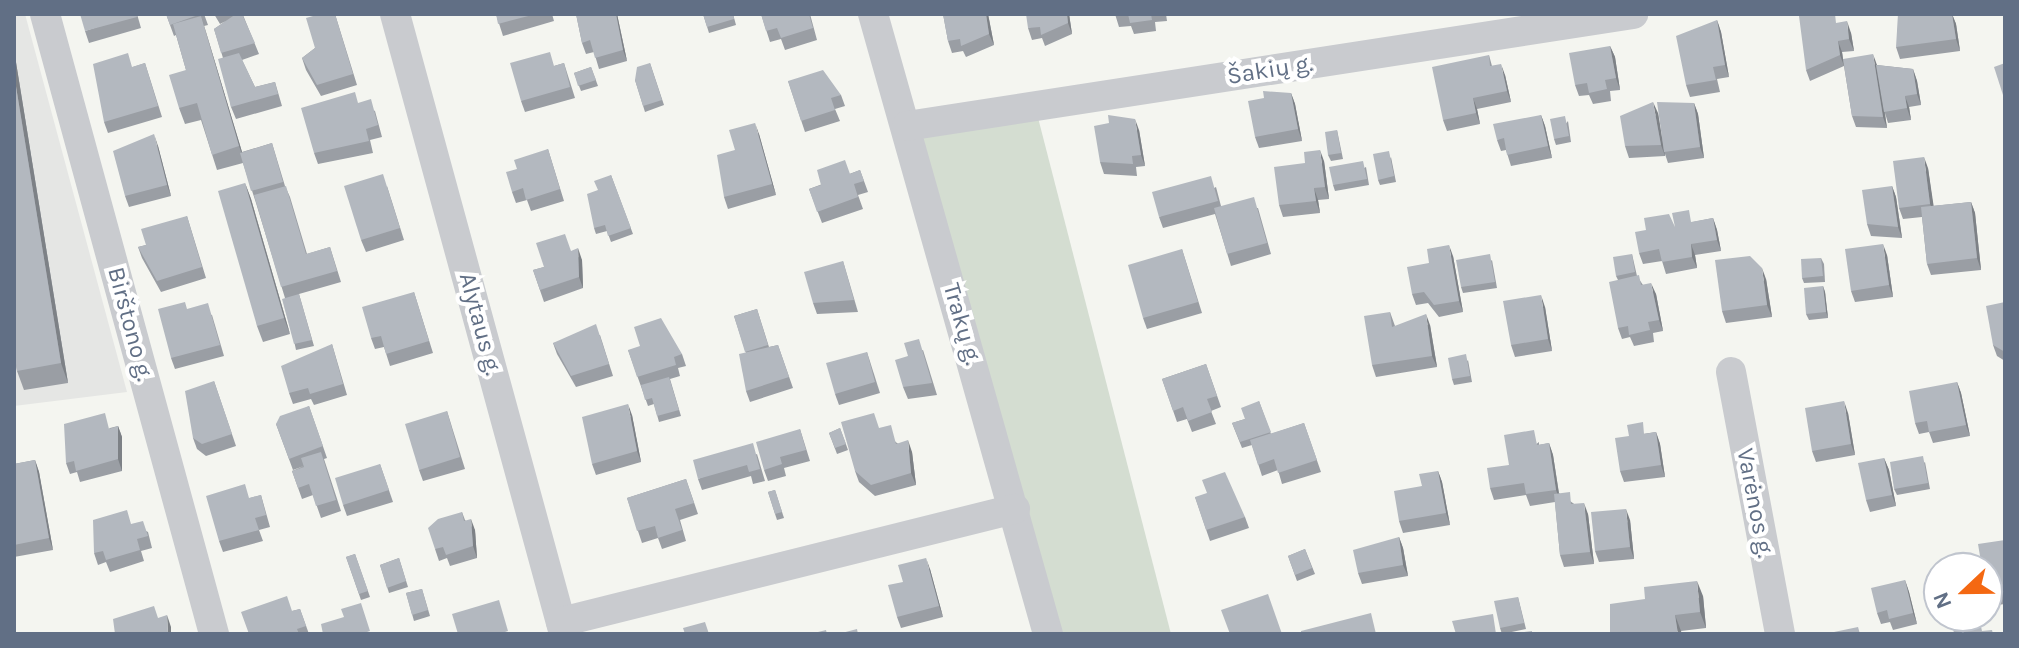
<!DOCTYPE html>
<meta charset="utf-8">
<style>
body{margin:0}
#map{position:relative;width:2019px;height:648px;overflow:hidden;background:#f4f5f0;font-family:Karla,sans-serif}
div>[style]{position:absolute}
.built>*{inset:0;background:#e5e6e4}
.green>*{inset:0;background:#d4ddd1}
.street>*{height:30px;margin:-15px;padding:0 15px;transform-origin:15px;border-radius:15px;background:#c9cbcf}
.wall>*{inset:0;background:#9a9ea4}
.shaded-wall>*{inset:0;background:#7d8186}
.building>*{inset:0;background:#b3b8bf}
span{translate:-50% -50%;white-space:nowrap;text-align:center;line-height:1.15;-webkit-text-stroke:8px #fff;paint-order:stroke}
.street-label{font-size:24px;color:#616f85}
.frame{position:absolute;inset:0;border:16px solid #616f85;pointer-events:none}
.north{position:absolute;left:1923px;top:552px;width:80px;height:80px;box-sizing:border-box;background:#fff;border:2px solid #c0c5ce;border-radius:50%;rotate:248deg;font-size:22px;font-weight:700;line-height:32px;text-align:center;color:#616f85}
.north::after{content:'';display:block;margin:auto;width:28px;height:36px;background:#f46812;clip-path:polygon(50% 0,100% 100%,50% 72%,0 100%)}
</style>
<div id="map">
<div class="built">
<i style="clip-path:polygon(14px 14px,25px 14px,127px 392px,14px 406px)"></i>
</div>
<div class="green">
<i style="clip-path:polygon(1035px 106px,1171px 634px,1047px 634px,907px 126px)"></i>
</div>
<div class="street">
<i style="left:45px;top:14px;width:643px;rotate:74.75deg"></i>
<i style="left:395px;top:14px;width:643px;rotate:74.75deg"></i>
<i style="left:873px;top:14px;width:644px;rotate:74.24deg"></i>
<i style="left:907px;top:126px;width:735px;rotate:-8.77deg"></i>
<i style="left:1731px;top:372px;width:267px;rotate:79.4deg"></i>
<i style="left:561px;top:622px;width:468px;rotate:-14deg"></i>
</div>
<div class="wall">
<i style="clip-path:polygon(137px 14px,141px 28px,89px 43px,85px 31px)"></i>
<i style="clip-path:polygon(166px 14px,204px 14px,208px 25px,204px 26px,242px 152px,272px 143px,285px 186px,290px 197px,307px 254px,330px 247px,341px 282px,299px 294px,314px 346px,296px 350px,285px 298px,256px 203px,243px 163px,217px 170px,201px 120px,185px 124px,179px 108px,186px 70px,176px 35px,174px 36px)"></i>
<i style="clip-path:polygon(214px 14px,246px 14px,243px 15px,259px 54px,242px 60px,255px 87px,275px 82px,282px 106px,236px 119px,231px 107px,223px 58px,214px 29px,226px 21px,220px 24px)"></i>
<i style="clip-path:polygon(335px 14px,357px 85px,321px 96px,306px 70px,302px 58px,315px 48px)"></i>
<i style="clip-path:polygon(496px 14px,552px 14px,554px 21px,503px 36px)"></i>
<i style="clip-path:polygon(576px 14px,617px 14px,627px 61px,599px 69px,594px 52px,586px 54px,582px 43px)"></i>
<i style="clip-path:polygon(703px 14px,733px 14px,736px 25px,709px 33px)"></i>
<i style="clip-path:polygon(761px 14px,810px 14px,817px 40px,785px 50px,781px 39px,770px 42px)"></i>
<i style="clip-path:polygon(943px 14px,988px 14px,994px 45px,966px 57px,963px 51px,952px 53px,948px 41px)"></i>
<i style="clip-path:polygon(1069px 14px,1072px 34px,1045px 46px,1042px 38px,1032px 40px,1028px 28px)"></i>
<i style="clip-path:polygon(1115px 14px,1166px 14px,1167px 21px,1155px 22px,1156px 31px,1134px 34px,1131px 26px,1119px 27px)"></i>
<i style="clip-path:polygon(1952px 14px,1956px 24px,1960px 51px,1900px 59px,1896px 47px)"></i>
<i style="clip-path:polygon(1717px 20px,1721px 32px,1729px 77px,1717px 79px,1720px 92px,1690px 97px,1686px 85px)"></i>
<i style="clip-path:polygon(1839px 23px,1851px 33px,1854px 51px,1842px 52px,1843px 59px,1877px 65px,1913px 69px,1917px 81px,1921px 105px,1909px 107px,1911px 120px,1888px 123px,1885px 113px,1887px 128px,1856px 127px,1852px 116px,1844px 66px,1810px 81px,1806px 70px)"></i>
<i style="clip-path:polygon(1610px 46px,1615px 57px,1620px 90px,1610px 91px,1611px 101px,1593px 104px,1589px 95px,1579px 96px,1575px 85px)"></i>
<i style="clip-path:polygon(14px 50px,68px 383px,24px 390px,17px 371px,14px 351px)"></i>
<i style="clip-path:polygon(1489px 55px,1492px 66px,1505px 75px,1511px 102px,1477px 109px,1480px 124px,1447px 131px,1443px 120px)"></i>
<i style="clip-path:polygon(145px 63px,162px 117px,108px 133px,104px 122px,133px 67px)"></i>
<i style="clip-path:polygon(564px 63px,575px 98px,525px 112px,521px 101px,554px 66px)"></i>
<i style="clip-path:polygon(650px 63px,664px 105px,645px 112px,635px 80px)"></i>
<i style="clip-path:polygon(591px 67px,598px 86px,581px 91px,574px 73px)"></i>
<i style="clip-path:polygon(788px 81px,841px 95px,845px 106px,835px 109px,840px 121px,805px 132px)"></i>
<i style="clip-path:polygon(1291px 93px,1295px 104px,1302px 141px,1259px 148px,1255px 137px)"></i>
<i style="clip-path:polygon(359px 103px,375px 111px,382px 137px,370px 140px,373px 153px,318px 164px,314px 153px)"></i>
<i style="clip-path:polygon(1694px 103px,1698px 114px,1704px 158px,1668px 163px,1665px 154px,1665px 156px,1629px 158px,1625px 146px,1658px 113px,1662px 138px)"></i>
<i style="clip-path:polygon(1541px 115px,1545px 126px,1552px 158px,1511px 166px,1506px 150px,1501px 151px,1497px 140px)"></i>
<i style="clip-path:polygon(1568px 121px,1571px 142px,1556px 145px,1554px 139px)"></i>
<i style="clip-path:polygon(1139px 130px,1145px 166px,1136px 167px,1137px 176px,1104px 174px,1100px 162px)"></i>
<i style="clip-path:polygon(1337px 130px,1343px 159px,1331px 161px,1328px 155px)"></i>
<i style="clip-path:polygon(759px 134px,776px 195px,728px 209px,724px 197px,735px 150px)"></i>
<i style="clip-path:polygon(158px 146px,171px 196px,129px 207px,125px 196px)"></i>
<i style="clip-path:polygon(548px 149px,564px 201px,531px 211px,527px 200px,516px 203px,512px 192px,517px 169px)"></i>
<i style="clip-path:polygon(1391px 157px,1396px 182px,1380px 185px,1378px 180px)"></i>
<i style="clip-path:polygon(1324px 161px,1329px 199px,1318px 200px,1320px 213px,1283px 217px,1279px 205px)"></i>
<i style="clip-path:polygon(1366px 167px,1369px 185px,1335px 191px,1333px 185px)"></i>
<i style="clip-path:polygon(1928px 168px,1933px 206px,1971px 202px,1975px 213px,1981px 270px,1931px 275px,1927px 264px,1922px 217px,1903px 219px,1899px 208px)"></i>
<i style="clip-path:polygon(860px 170px,868px 192px,858px 195px,863px 209px,822px 223px,809px 189px)"></i>
<i style="clip-path:polygon(611px 175px,633px 234px,611px 242px,607px 231px,596px 234px,594px 228px,598px 190px)"></i>
<i style="clip-path:polygon(245px 183px,251px 199px,290px 334px,263px 342px,257px 326px)"></i>
<i style="clip-path:polygon(387px 186px,404px 240px,366px 252px,361px 240px)"></i>
<i style="clip-path:polygon(1892px 186px,1896px 197px,1902px 238px,1871px 236px,1867px 224px)"></i>
<i style="clip-path:polygon(1216px 187px,1221px 206px,1258px 208px,1271px 254px,1231px 266px,1215px 214px,1163px 228px,1159px 217px)"></i>
<i style="clip-path:polygon(187px 216px,206px 278px,161px 292px,142px 258px,138px 247px,146px 245px)"></i>
<i style="clip-path:polygon(1713px 218px,1717px 230px,1721px 251px,1695px 255px,1697px 268px,1666px 274px,1662px 261px,1643px 264px,1639px 253px,1675px 227px,1693px 222px)"></i>
<i style="clip-path:polygon(1182px 249px,1202px 313px,1147px 329px,1143px 318px)"></i>
<i style="clip-path:polygon(571px 251px,582px 260px,583px 288px,544px 302px,533px 270px,544px 267px)"></i>
<i style="clip-path:polygon(1632px 254px,1637px 276px,1643px 285px,1656px 294px,1663px 331px,1653px 333px,1654px 342px,1634px 346px,1630px 337px,1622px 339px,1618px 328px,1618px 280px,1616px 276px)"></i>
<i style="clip-path:polygon(1887px 255px,1893px 297px,1855px 302px,1851px 291px)"></i>
<i style="clip-path:polygon(1453px 256px,1463px 312px,1439px 317px,1428px 303px,1416px 305px,1412px 294px,1429px 263px)"></i>
<i style="clip-path:polygon(1821px 258px,1824px 264px,1825px 282px,1804px 283px,1802px 278px)"></i>
<i style="clip-path:polygon(1492px 260px,1497px 288px,1463px 293px,1461px 287px)"></i>
<i style="clip-path:polygon(843px 261px,858px 312px,817px 314px,813px 303px)"></i>
<i style="clip-path:polygon(1766px 279px,1772px 317px,1726px 323px,1722px 311px)"></i>
<i style="clip-path:polygon(1823px 286px,1825px 292px,1828px 318px,1809px 320px,1806px 314px)"></i>
<i style="clip-path:polygon(414px 292px,433px 353px,390px 366px,384px 347px,375px 349px,371px 338px)"></i>
<i style="clip-path:polygon(2005px 302px,2005px 361px,1997px 356px,1993px 345px)"></i>
<i style="clip-path:polygon(1545px 307px,1552px 351px,1515px 357px,1511px 345px)"></i>
<i style="clip-path:polygon(187px 309px,212px 315px,224px 356px,175px 369px,171px 358px)"></i>
<i style="clip-path:polygon(757px 309px,769px 347px,778px 345px,793px 388px,750px 402px,746px 391px,746px 353px,734px 316px)"></i>
<i style="clip-path:polygon(1390px 312px,1395px 326px,1430px 325px,1437px 367px,1376px 377px,1372px 365px)"></i>
<i style="clip-path:polygon(600px 335px,613px 376px,576px 387px,557px 354px,553px 343px)"></i>
<i style="clip-path:polygon(332px 344px,347px 395px,314px 405px,311px 399px,293px 404px,289px 393px)"></i>
<i style="clip-path:polygon(628px 350px,682px 354px,686px 366px,678px 368px,680px 376px,670px 379px,681px 416px,659px 422px,654px 404px,648px 406px)"></i>
<i style="clip-path:polygon(923px 350px,937px 395px,908px 399px,903px 387px,908px 356px)"></i>
<i style="clip-path:polygon(867px 352px,880px 393px,839px 405px,835px 394px)"></i>
<i style="clip-path:polygon(1468px 360px,1472px 382px,1454px 385px,1452px 379px)"></i>
<i style="clip-path:polygon(1206px 364px,1221px 407px,1211px 411px,1216px 424px,1192px 432px,1187px 419px,1177px 422px,1162px 379px)"></i>
<i style="clip-path:polygon(214px 381px,236px 446px,206px 456px,197px 449px,193px 438px)"></i>
<i style="clip-path:polygon(1957px 382px,1961px 393px,1970px 436px,1933px 443px,1929px 432px,1919px 434px,1915px 423px)"></i>
<i style="clip-path:polygon(1259px 401px,1271px 434px,1304px 423px,1321px 472px,1282px 484px,1278px 470px,1262px 476px,1252px 445px,1242px 448px,1232px 423px,1245px 419px)"></i>
<i style="clip-path:polygon(309px 406px,327px 458px,324px 459px,341px 511px,321px 518px,313px 495px,302px 499px,292px 471px,304px 466px,293px 470px,276px 424px)"></i>
<i style="clip-path:polygon(447px 411px,465px 469px,423px 481px,419px 470px)"></i>
<i style="clip-path:polygon(1848px 413px,1855px 455px,1816px 462px,1812px 451px)"></i>
<i style="clip-path:polygon(632px 415px,641px 462px,596px 475px,592px 464px)"></i>
<i style="clip-path:polygon(118px 426px,122px 437px,122px 471px,80px 482px,77px 472px,70px 474px,66px 463px,110px 428px)"></i>
<i style="clip-path:polygon(840px 428px,848px 450px,837px 454px,829px 433px)"></i>
<i style="clip-path:polygon(879px 428px,897px 443px,912px 452px,916px 485px,875px 496px,859px 482px,855px 471px)"></i>
<i style="clip-path:polygon(800px 429px,810px 461px,784px 468px,786px 476px,768px 481px,764px 470px)"></i>
<i style="clip-path:polygon(1656px 432px,1660px 444px,1665px 477px,1624px 482px,1620px 471px,1629px 436px)"></i>
<i style="clip-path:polygon(1539px 442px,1539px 445px,1549px 443px,1553px 455px,1559px 493px,1588px 514px,1594px 564px,1564px 567px,1560px 555px,1555px 502px,1530px 506px,1526px 495px,1494px 500px,1490px 488px,1509px 465px)"></i>
<i style="clip-path:polygon(757px 454px,765px 481px,753px 484px,751px 476px,702px 490px,698px 479px)"></i>
<i style="clip-path:polygon(1884px 458px,1889px 470px,1896px 506px,1870px 512px,1866px 500px)"></i>
<i style="clip-path:polygon(35px 460px,39px 472px,53px 550px,14px 557px,14px 464px)"></i>
<i style="clip-path:polygon(1925px 462px,1930px 489px,1897px 495px,1894px 489px)"></i>
<i style="clip-path:polygon(380px 464px,393px 502px,347px 516px,343px 505px)"></i>
<i style="clip-path:polygon(1438px 471px,1442px 482px,1450px 525px,1403px 533px,1399px 521px,1422px 486px)"></i>
<i style="clip-path:polygon(686px 479px,698px 514px,680px 520px,686px 541px,662px 549px,658px 538px,642px 543px,627px 498px)"></i>
<i style="clip-path:polygon(775px 490px,784px 518px,777px 520px,768px 492px)"></i>
<i style="clip-path:polygon(261px 495px,270px 527px,259px 530px,263px 541px,223px 552px,219px 541px,250px 498px)"></i>
<i style="clip-path:polygon(1195px 497px,1245px 517px,1249px 528px,1210px 541px)"></i>
<i style="clip-path:polygon(462px 512px,465px 520px,475px 530px,477px 558px,450px 566px,447px 558px,439px 561px,435px 549px)"></i>
<i style="clip-path:polygon(1630px 520px,1634px 559px,1599px 562px,1595px 551px)"></i>
<i style="clip-path:polygon(132px 524px,148px 532px,152px 548px,141px 551px,144px 561px,110px 572px,106px 562px,98px 565px,94px 553px)"></i>
<i style="clip-path:polygon(1399px 537px,1403px 548px,1408px 576px,1362px 584px,1358px 573px)"></i>
<i style="clip-path:polygon(2005px 540px,2005px 604px,1990px 606px,1987px 598px,1987px 568px)"></i>
<i style="clip-path:polygon(1305px 549px,1315px 574px,1297px 581px,1288px 556px)"></i>
<i style="clip-path:polygon(355px 554px,370px 597px,361px 600px,346px 557px)"></i>
<i style="clip-path:polygon(399px 558px,408px 587px,389px 593px,380px 565px)"></i>
<i style="clip-path:polygon(930px 569px,943px 617px,901px 628px,897px 617px,903px 582px)"></i>
<i style="clip-path:polygon(1905px 580px,1909px 592px,1917px 624px,1893px 630px,1890px 622px,1881px 624px,1877px 613px)"></i>
<i style="clip-path:polygon(422px 589px,430px 616px,414px 621px,406px 593px)"></i>
<i style="clip-path:polygon(1703px 596px,1706px 628px,1681px 631px,1610px 634px)"></i>
<i style="clip-path:polygon(1518px 597px,1526px 629px,1502px 634px,1500px 628px)"></i>
<i style="clip-path:polygon(300px 609px,309px 634px,249px 634px,292px 611px)"></i>
</div>
<div class="shaded-wall">
<i style="clip-path:polygon(616px 14px,617px 14px,627px 61px,623px 50px)"></i>
<i style="clip-path:polygon(986px 14px,988px 14px,994px 45px,989px 34px)"></i>
<i style="clip-path:polygon(1067px 14px,1069px 14px,1072px 34px,1068px 23px)"></i>
<i style="clip-path:polygon(1952px 14px,1956px 24px,1960px 51px,1956px 39px)"></i>
<i style="clip-path:polygon(201px 16px,206px 32px,245px 162px,239px 146px)"></i>
<i style="clip-path:polygon(1717px 20px,1721px 32px,1729px 77px,1725px 65px)"></i>
<i style="clip-path:polygon(1847px 21px,1851px 33px,1854px 51px,1849px 39px)"></i>
<i style="clip-path:polygon(1838px 41px,1842px 52px,1844px 66px,1840px 55px)"></i>
<i style="clip-path:polygon(1610px 46px,1615px 57px,1620px 90px,1616px 78px)"></i>
<i style="clip-path:polygon(14px 50px,68px 383px,61px 363px,14px 74px)"></i>
<i style="clip-path:polygon(1873px 54px,1877px 65px,1887px 128px,1883px 117px)"></i>
<i style="clip-path:polygon(1501px 64px,1505px 75px,1511px 102px,1507px 91px)"></i>
<i style="clip-path:polygon(1913px 69px,1917px 81px,1921px 105px,1917px 94px)"></i>
<i style="clip-path:polygon(1291px 93px,1295px 104px,1302px 141px,1298px 129px)"></i>
<i style="clip-path:polygon(1905px 96px,1909px 107px,1911px 120px,1907px 108px)"></i>
<i style="clip-path:polygon(1473px 98px,1477px 109px,1480px 124px,1476px 113px)"></i>
<i style="clip-path:polygon(1653px 102px,1658px 113px,1665px 156px,1661px 145px)"></i>
<i style="clip-path:polygon(1694px 103px,1698px 114px,1704px 158px,1700px 147px)"></i>
<i style="clip-path:polygon(1541px 115px,1545px 126px,1552px 158px,1548px 146px)"></i>
<i style="clip-path:polygon(1135px 119px,1139px 130px,1145px 166px,1141px 155px)"></i>
<i style="clip-path:polygon(755px 123px,759px 134px,776px 195px,772px 184px)"></i>
<i style="clip-path:polygon(154px 134px,158px 146px,171px 196px,167px 185px)"></i>
<i style="clip-path:polygon(1320px 150px,1324px 161px,1329px 199px,1325px 187px)"></i>
<i style="clip-path:polygon(1924px 157px,1928px 168px,1935px 215px,1930px 204px)"></i>
<i style="clip-path:polygon(245px 183px,251px 199px,290px 334px,284px 318px)"></i>
<i style="clip-path:polygon(1892px 186px,1896px 197px,1902px 238px,1898px 227px)"></i>
<i style="clip-path:polygon(1314px 188px,1318px 200px,1320px 213px,1316px 201px)"></i>
<i style="clip-path:polygon(1971px 202px,1975px 213px,1981px 270px,1977px 258px)"></i>
<i style="clip-path:polygon(1713px 218px,1717px 230px,1721px 251px,1717px 240px)"></i>
<i style="clip-path:polygon(1691px 244px,1695px 255px,1697px 268px,1692px 257px)"></i>
<i style="clip-path:polygon(1883px 244px,1887px 255px,1893px 297px,1889px 285px)"></i>
<i style="clip-path:polygon(1449px 245px,1453px 256px,1463px 312px,1459px 301px)"></i>
<i style="clip-path:polygon(578px 248px,582px 260px,583px 288px,579px 277px)"></i>
<i style="clip-path:polygon(1762px 268px,1766px 279px,1772px 317px,1767px 305px)"></i>
<i style="clip-path:polygon(1651px 283px,1656px 294px,1663px 331px,1659px 320px)"></i>
<i style="clip-path:polygon(1823px 286px,1825px 292px,1828px 318px,1826px 312px)"></i>
<i style="clip-path:polygon(1541px 295px,1545px 307px,1552px 351px,1548px 339px)"></i>
<i style="clip-path:polygon(1426px 314px,1430px 325px,1437px 367px,1432px 356px)"></i>
<i style="clip-path:polygon(1957px 382px,1961px 393px,1970px 436px,1966px 425px)"></i>
<i style="clip-path:polygon(1844px 401px,1848px 413px,1855px 455px,1851px 444px)"></i>
<i style="clip-path:polygon(628px 404px,632px 415px,641px 462px,637px 451px)"></i>
<i style="clip-path:polygon(118px 426px,122px 437px,122px 471px,118px 459px)"></i>
<i style="clip-path:polygon(1656px 432px,1660px 444px,1665px 477px,1661px 465px)"></i>
<i style="clip-path:polygon(908px 440px,912px 452px,916px 485px,911px 473px)"></i>
<i style="clip-path:polygon(1549px 443px,1553px 455px,1560px 501px,1556px 490px)"></i>
<i style="clip-path:polygon(1884px 458px,1889px 470px,1896px 506px,1892px 495px)"></i>
<i style="clip-path:polygon(35px 460px,39px 472px,53px 550px,49px 538px)"></i>
<i style="clip-path:polygon(1438px 471px,1442px 482px,1450px 525px,1446px 513px)"></i>
<i style="clip-path:polygon(1584px 503px,1588px 514px,1594px 564px,1590px 552px)"></i>
<i style="clip-path:polygon(1626px 509px,1630px 520px,1634px 559px,1630px 547px)"></i>
<i style="clip-path:polygon(471px 519px,475px 530px,477px 558px,473px 546px)"></i>
<i style="clip-path:polygon(1399px 537px,1403px 548px,1408px 576px,1403px 565px)"></i>
<i style="clip-path:polygon(926px 558px,930px 569px,943px 617px,939px 606px)"></i>
<i style="clip-path:polygon(1905px 580px,1909px 592px,1917px 624px,1913px 613px)"></i>
<i style="clip-path:polygon(1697px 581px,1703px 596px,1706px 628px,1700px 612px)"></i>
<i style="clip-path:polygon(167px 615px,171px 627px,171px 634px,168px 634px)"></i>
<i style="clip-path:polygon(1675px 615px,1681px 631px,1682px 634px,1678px 634px)"></i>
</div>
<div class="building">
<i style="clip-path:polygon(80px 14px,136px 14px,137px 17px,85px 31px)"></i>
<i style="clip-path:polygon(166px 14px,201px 14px,170px 25px)"></i>
<i style="clip-path:polygon(236px 14px,242px 14px,255px 43px,221px 53px,214px 29px)"></i>
<i style="clip-path:polygon(320px 14px,335px 14px,353px 74px,317px 85px,302px 58px,315px 48px,306px 18px)"></i>
<i style="clip-path:polygon(496px 14px,536px 14px,498px 24px)"></i>
<i style="clip-path:polygon(576px 14px,616px 14px,623px 50px,595px 58px,590px 40px,582px 43px)"></i>
<i style="clip-path:polygon(703px 14px,733px 14px,734px 19px,707px 27px)"></i>
<i style="clip-path:polygon(761px 14px,809px 14px,813px 28px,781px 38px,777px 28px,766px 31px)"></i>
<i style="clip-path:polygon(943px 14px,986px 14px,989px 34px,961px 46px,960px 39px,948px 41px)"></i>
<i style="clip-path:polygon(1026px 14px,1067px 14px,1068px 23px,1041px 35px,1040px 27px,1028px 28px)"></i>
<i style="clip-path:polygon(1115px 14px,1151px 14px,1152px 20px,1130px 23px,1128px 14px,1115px 16px)"></i>
<i style="clip-path:polygon(1815px 14px,1835px 14px,1836px 23px,1847px 21px,1849px 39px,1838px 41px,1840px 55px,1806px 70px,1799px 16px)"></i>
<i style="clip-path:polygon(1898px 14px,1952px 14px,1956px 39px,1896px 47px)"></i>
<i style="clip-path:polygon(201px 16px,239px 146px,212px 155px,197px 103px,179px 108px,169px 75px,186px 70px,173px 24px)"></i>
<i style="clip-path:polygon(1717px 20px,1725px 65px,1713px 67px,1716px 80px,1686px 85px,1676px 36px)"></i>
<i style="clip-path:polygon(1610px 46px,1616px 78px,1605px 80px,1607px 89px,1589px 93px,1587px 83px,1575px 85px,1569px 53px)"></i>
<i style="clip-path:polygon(550px 52px,554px 66px,564px 63px,570px 87px,521px 101px,510px 63px)"></i>
<i style="clip-path:polygon(128px 53px,132px 67px,145px 63px,158px 106px,104px 122px,93px 64px)"></i>
<i style="clip-path:polygon(239px 53px,255px 87px,275px 82px,278px 94px,231px 107px,218px 59px)"></i>
<i style="clip-path:polygon(1873px 54px,1883px 117px,1852px 116px,1843px 59px)"></i>
<i style="clip-path:polygon(1489px 55px,1490px 66px,1501px 64px,1507px 91px,1473px 98px,1476px 113px,1443px 120px,1432px 67px)"></i>
<i style="clip-path:polygon(650px 63px,662px 100px,643px 106px,635px 80px,637px 67px)"></i>
<i style="clip-path:polygon(2005px 63px,2005px 94px,2003px 95px,1994px 67px)"></i>
<i style="clip-path:polygon(1876px 65px,1913px 69px,1917px 94px,1905px 96px,1907px 108px,1884px 112px)"></i>
<i style="clip-path:polygon(591px 67px,596px 80px,578px 86px,574px 73px)"></i>
<i style="clip-path:polygon(823px 70px,841px 95px,831px 98px,835px 110px,801px 121px,788px 81px)"></i>
<i style="clip-path:polygon(14px 74px,61px 363px,17px 371px,14px 351px)"></i>
<i style="clip-path:polygon(1263px 91px,1291px 93px,1298px 129px,1255px 137px,1248px 101px,1264px 98px)"></i>
<i style="clip-path:polygon(355px 92px,358px 103px,371px 99px,378px 125px,366px 129px,369px 141px,314px 153px,301px 108px)"></i>
<i style="clip-path:polygon(1653px 102px,1661px 145px,1625px 146px,1620px 116px)"></i>
<i style="clip-path:polygon(1657px 102px,1694px 103px,1700px 147px,1664px 152px)"></i>
<i style="clip-path:polygon(1108px 115px,1135px 119px,1141px 155px,1132px 156px,1133px 164px,1100px 162px,1094px 126px,1109px 123px)"></i>
<i style="clip-path:polygon(1541px 115px,1548px 146px,1507px 155px,1504px 138px,1497px 140px,1493px 124px)"></i>
<i style="clip-path:polygon(1565px 116px,1569px 136px,1554px 139px,1550px 119px)"></i>
<i style="clip-path:polygon(755px 123px,772px 184px,724px 197px,717px 155px,735px 150px,729px 130px)"></i>
<i style="clip-path:polygon(1337px 130px,1341px 153px,1328px 155px,1325px 132px)"></i>
<i style="clip-path:polygon(154px 134px,167px 185px,125px 196px,113px 151px)"></i>
<i style="clip-path:polygon(272px 143px,283px 182px,251px 191px,240px 153px)"></i>
<i style="clip-path:polygon(548px 149px,560px 189px,526px 200px,523px 188px,512px 192px,506px 172px,517px 169px,514px 160px)"></i>
<i style="clip-path:polygon(1320px 150px,1325px 187px,1314px 188px,1316px 201px,1279px 205px,1274px 167px,1305px 163px,1304px 152px)"></i>
<i style="clip-path:polygon(1389px 151px,1394px 176px,1378px 180px,1373px 154px)"></i>
<i style="clip-path:polygon(1924px 157px,1930px 204px,1899px 208px,1893px 161px)"></i>
<i style="clip-path:polygon(845px 160px,850px 174px,860px 170px,864px 181px,854px 184px,858px 197px,817px 212px,809px 189px,821px 185px,817px 170px)"></i>
<i style="clip-path:polygon(1363px 161px,1367px 179px,1333px 185px,1329px 167px)"></i>
<i style="clip-path:polygon(383px 174px,400px 228px,361px 240px,344px 186px)"></i>
<i style="clip-path:polygon(611px 175px,631px 228px,608px 236px,605px 225px,594px 228px,587px 194px,598px 190px,594px 181px)"></i>
<i style="clip-path:polygon(1211px 176px,1218px 201px,1159px 217px,1152px 192px)"></i>
<i style="clip-path:polygon(245px 183px,284px 318px,257px 326px,218px 191px)"></i>
<i style="clip-path:polygon(286px 186px,306px 254px,330px 247px,337px 271px,281px 287px,254px 195px)"></i>
<i style="clip-path:polygon(1892px 186px,1898px 227px,1867px 224px,1862px 190px)"></i>
<i style="clip-path:polygon(1254px 197px,1267px 243px,1227px 254px,1214px 208px)"></i>
<i style="clip-path:polygon(1971px 202px,1977px 258px,1927px 264px,1921px 207px)"></i>
<i style="clip-path:polygon(1689px 210px,1691px 222px,1713px 218px,1717px 240px,1691px 244px,1692px 257px,1662px 262px,1659px 249px,1639px 253px,1635px 232px,1646px 230px,1644px 218px,1669px 214px,1675px 227px,1672px 213px)"></i>
<i style="clip-path:polygon(187px 216px,202px 267px,157px 281px,138px 247px,146px 245px,141px 229px)"></i>
<i style="clip-path:polygon(565px 234px,571px 251px,578px 248px,579px 277px,540px 290px,533px 270px,544px 267px,536px 243px)"></i>
<i style="clip-path:polygon(1883px 244px,1889px 285px,1851px 291px,1845px 249px)"></i>
<i style="clip-path:polygon(1449px 245px,1459px 301px,1434px 305px,1424px 292px,1412px 294px,1407px 267px,1429px 263px,1427px 249px)"></i>
<i style="clip-path:polygon(1182px 249px,1198px 302px,1143px 318px,1128px 265px)"></i>
<i style="clip-path:polygon(1490px 254px,1495px 282px,1461px 287px,1456px 260px)"></i>
<i style="clip-path:polygon(1632px 254px,1635px 272px,1616px 276px,1613px 257px)"></i>
<i style="clip-path:polygon(1750px 256px,1762px 268px,1767px 305px,1722px 311px,1715px 260px)"></i>
<i style="clip-path:polygon(1821px 258px,1823px 276px,1802px 278px,1801px 259px)"></i>
<i style="clip-path:polygon(843px 261px,854px 300px,813px 303px,804px 272px)"></i>
<i style="clip-path:polygon(1639px 275px,1641px 285px,1651px 283px,1659px 320px,1648px 322px,1650px 330px,1629px 335px,1628px 326px,1618px 328px,1609px 282px)"></i>
<i style="clip-path:polygon(1823px 286px,1826px 312px,1806px 314px,1804px 288px)"></i>
<i style="clip-path:polygon(414px 292px,429px 341px,386px 354px,381px 336px,371px 338px,362px 307px)"></i>
<i style="clip-path:polygon(299px 294px,312px 340px,294px 344px,282px 299px)"></i>
<i style="clip-path:polygon(1541px 295px,1548px 339px,1511px 345px,1503px 301px)"></i>
<i style="clip-path:polygon(185px 302px,187px 309px,208px 303px,220px 345px,171px 358px,158px 309px)"></i>
<i style="clip-path:polygon(2005px 302px,2005px 352px,1993px 345px,1986px 306px)"></i>
<i style="clip-path:polygon(757px 309px,768px 345px,745px 352px,734px 316px)"></i>
<i style="clip-path:polygon(1390px 312px,1392px 327px,1426px 314px,1432px 356px,1372px 365px,1364px 316px)"></i>
<i style="clip-path:polygon(661px 318px,682px 354px,674px 357px,676px 365px,637px 377px,628px 350px,640px 346px,634px 327px)"></i>
<i style="clip-path:polygon(596px 324px,609px 364px,571px 376px,553px 343px)"></i>
<i style="clip-path:polygon(919px 339px,932px 383px,903px 387px,895px 360px,908px 356px,904px 343px)"></i>
<i style="clip-path:polygon(332px 344px,343px 384px,310px 394px,308px 388px,289px 393px,281px 366px)"></i>
<i style="clip-path:polygon(778px 345px,789px 377px,746px 391px,739px 354px)"></i>
<i style="clip-path:polygon(867px 352px,875px 382px,835px 394px,826px 363px)"></i>
<i style="clip-path:polygon(1466px 354px,1470px 376px,1452px 379px,1448px 358px)"></i>
<i style="clip-path:polygon(1206px 364px,1217px 396px,1207px 399px,1212px 412px,1188px 421px,1183px 407px,1173px 411px,1162px 379px)"></i>
<i style="clip-path:polygon(669px 377px,679px 410px,657px 416px,652px 398px,645px 400px,641px 385px)"></i>
<i style="clip-path:polygon(214px 381px,232px 434px,202px 444px,193px 438px,185px 391px)"></i>
<i style="clip-path:polygon(1957px 382px,1966px 425px,1929px 432px,1927px 421px,1915px 423px,1909px 391px)"></i>
<i style="clip-path:polygon(1259px 401px,1271px 432px,1240px 442px,1232px 423px,1245px 419px,1241px 408px)"></i>
<i style="clip-path:polygon(1844px 401px,1851px 444px,1812px 451px,1805px 408px)"></i>
<i style="clip-path:polygon(628px 404px,637px 451px,592px 464px,582px 417px)"></i>
<i style="clip-path:polygon(309px 406px,323px 446px,289px 459px,276px 424px,280px 416px)"></i>
<i style="clip-path:polygon(447px 411px,460px 457px,419px 470px,405px 424px)"></i>
<i style="clip-path:polygon(105px 413px,109px 429px,118px 426px,118px 459px,76px 471px,74px 461px,66px 463px,64px 424px)"></i>
<i style="clip-path:polygon(874px 413px,879px 428px,891px 425px,896px 444px,908px 440px,911px 473px,871px 485px,855px 471px,841px 422px)"></i>
<i style="clip-path:polygon(1643px 422px,1644px 434px,1656px 432px,1661px 465px,1620px 471px,1615px 438px,1629px 436px,1627px 425px)"></i>
<i style="clip-path:polygon(1304px 423px,1317px 460px,1278px 473px,1274px 459px,1258px 465px,1250px 440px)"></i>
<i style="clip-path:polygon(840px 428px,846px 444px,835px 448px,829px 433px)"></i>
<i style="clip-path:polygon(800px 429px,806px 450px,780px 457px,782px 464px,764px 470px,756px 442px)"></i>
<i style="clip-path:polygon(1534px 430px,1537px 445px,1549px 443px,1556px 490px,1526px 494px,1524px 483px,1490px 488px,1487px 468px,1509px 465px,1504px 435px)"></i>
<i style="clip-path:polygon(753px 443px,760px 469px,749px 472px,747px 465px,698px 479px,693px 460px)"></i>
<i style="clip-path:polygon(321px 452px,336px 500px,316px 506px,309px 484px,298px 488px,292px 471px,304px 467px,301px 458px)"></i>
<i style="clip-path:polygon(1923px 456px,1928px 483px,1894px 489px,1890px 462px)"></i>
<i style="clip-path:polygon(1884px 458px,1892px 495px,1866px 500px,1858px 463px)"></i>
<i style="clip-path:polygon(35px 460px,49px 538px,14px 545px,14px 464px)"></i>
<i style="clip-path:polygon(380px 464px,389px 490px,343px 505px,335px 478px)"></i>
<i style="clip-path:polygon(1438px 471px,1446px 513px,1399px 521px,1394px 491px,1422px 486px,1419px 474px)"></i>
<i style="clip-path:polygon(1225px 472px,1245px 517px,1206px 530px,1195px 497px,1207px 493px,1202px 480px)"></i>
<i style="clip-path:polygon(686px 479px,694px 503px,675px 509px,682px 530px,658px 538px,655px 526px,637px 531px,627px 498px)"></i>
<i style="clip-path:polygon(245px 484px,249px 498px,261px 495px,266px 515px,255px 518px,259px 530px,219px 541px,206px 496px)"></i>
<i style="clip-path:polygon(775px 490px,782px 512px,775px 514px,768px 492px)"></i>
<i style="clip-path:polygon(1570px 492px,1571px 504px,1584px 503px,1590px 552px,1560px 555px,1554px 494px)"></i>
<i style="clip-path:polygon(1626px 509px,1630px 547px,1595px 551px,1591px 512px)"></i>
<i style="clip-path:polygon(127px 510px,131px 524px,143px 521px,148px 536px,137px 539px,140px 550px,106px 560px,103px 551px,94px 553px,93px 520px)"></i>
<i style="clip-path:polygon(462px 512px,464px 521px,471px 519px,473px 546px,446px 555px,443px 547px,435px 549px,428px 528px,438px 519px)"></i>
<i style="clip-path:polygon(1399px 537px,1403px 565px,1358px 573px,1353px 550px)"></i>
<i style="clip-path:polygon(2005px 540px,2005px 592px,1987px 595px,1987px 568px,1982px 568px,1978px 544px)"></i>
<i style="clip-path:polygon(1305px 549px,1312px 568px,1295px 575px,1288px 556px)"></i>
<i style="clip-path:polygon(355px 554px,368px 591px,359px 594px,346px 557px)"></i>
<i style="clip-path:polygon(399px 558px,406px 581px,387px 588px,380px 565px)"></i>
<i style="clip-path:polygon(926px 558px,939px 606px,897px 617px,888px 585px,903px 582px,898px 565px)"></i>
<i style="clip-path:polygon(1905px 580px,1913px 613px,1889px 619px,1887px 610px,1877px 613px,1871px 588px)"></i>
<i style="clip-path:polygon(1697px 581px,1700px 612px,1675px 615px,1678px 634px,1610px 634px,1610px 604px,1645px 599px,1644px 587px)"></i>
<i style="clip-path:polygon(422px 589px,428px 610px,412px 615px,406px 593px)"></i>
<i style="clip-path:polygon(1268px 594px,1282px 634px,1230px 634px,1221px 610px)"></i>
<i style="clip-path:polygon(287px 596px,292px 611px,300px 609px,306px 626px,297px 629px,299px 634px,259px 634px,259px 632px,249px 634px,241px 612px)"></i>
<i style="clip-path:polygon(1518px 597px,1524px 623px,1500px 628px,1494px 601px)"></i>
<i style="clip-path:polygon(499px 600px,508px 631px,499px 634px,458px 634px,452px 614px)"></i>
<i style="clip-path:polygon(361px 603px,370px 631px,361px 634px,323px 634px,321px 624px,344px 617px,341px 609px)"></i>
<i style="clip-path:polygon(154px 606px,158px 618px,167px 615px,168px 634px,115px 634px,113px 619px)"></i>
<i style="clip-path:polygon(1371px 613px,1376px 634px,1301px 634px,1301px 631px)"></i>
<i style="clip-path:polygon(1493px 614px,1496px 634px,1456px 634px,1452px 621px)"></i>
<i style="clip-path:polygon(705px 622px,709px 634px,685px 634px,683px 628px)"></i>
<i style="clip-path:polygon(1980px 622px,1982px 631px,1992px 630px,1993px 634px,1954px 634px,1953px 627px)"></i>
<i style="clip-path:polygon(1858px 627px,1860px 634px,1834px 634px,1834px 632px)"></i>
<i style="clip-path:polygon(857px 629px,858px 634px,838px 634px)"></i>
<i style="clip-path:polygon(826px 630px,827px 634px,810px 634px)"></i>
<i style="clip-path:polygon(1532px 631px,1532px 634px,1510px 634px)"></i>
</div>
<div class="street-label">
<span style="left:1270px;top:70px;rotate:-9deg">Šakių g.</span>
<span style="left:130px;top:324px;rotate:75deg">Birštono g.</span>
<span style="left:480px;top:324px;rotate:75deg">Alytaus g.</span>
<span style="left:962px;top:324px;rotate:74deg">Trakų g.</span>
<span style="left:1755px;top:503px;rotate:79deg">Varėnos g.</span>
</div>
<div class="frame"></div>
<div class="north">N</div>
</div>
